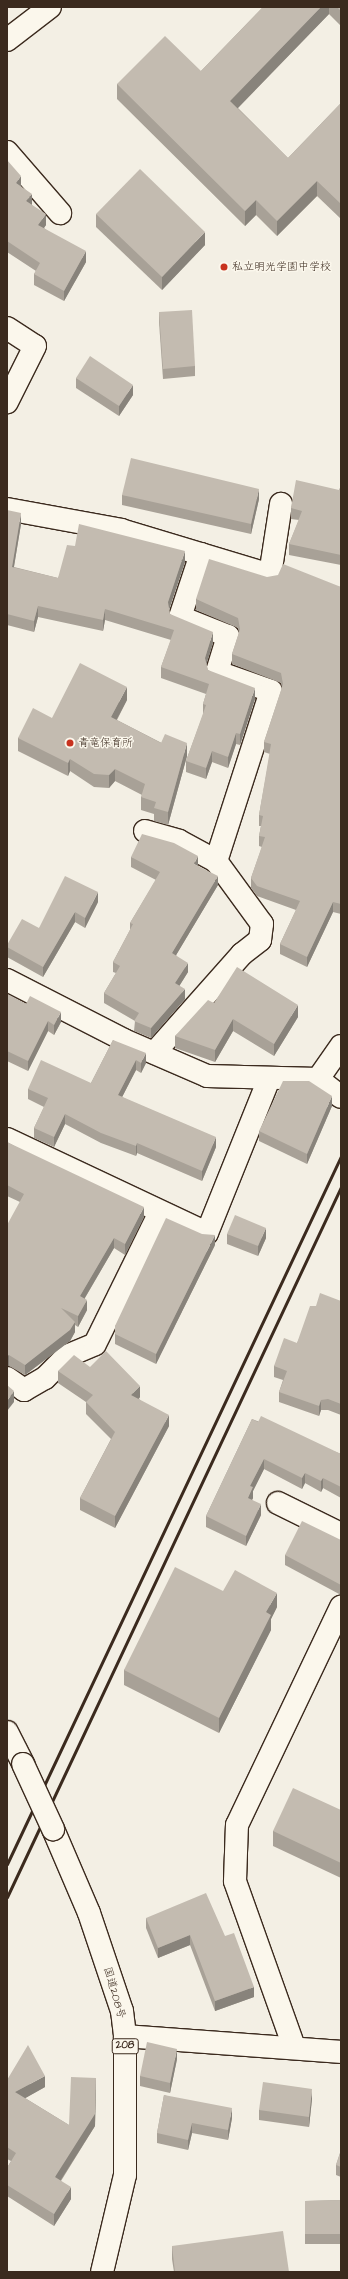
<!DOCTYPE html>
<meta charset="utf-8">
<style>
body{margin:0}
#map{position:relative;width:348px;height:2279px;overflow:hidden;background:#f3efe4;font-family:"Architects Daughter","Klee One",sans-serif}
div>[style]{position:absolute}
.roads{filter:drop-shadow(1px 0 #3b2a1e) drop-shadow(-1px 0 #3b2a1e) drop-shadow(0 1px #3b2a1e) drop-shadow(0 -1px #3b2a1e)}
.minor>*{height:22px;margin:-11px;padding:0 11px;transform-origin:11px;border-radius:11px;background:#fbf7ec}
.highway>*{height:22px;margin:-11px;padding:0 11px;transform-origin:11px;border-radius:11px;background:#fbf7ec}
.rail>*{height:3px;margin:-1.5px;padding:0 1.5px;transform-origin:1.5px;border-radius:1.5px;background:#3b2a1e}
.bridges{filter:drop-shadow(1px 0 #3b2a1e) drop-shadow(-1px 0 #3b2a1e) drop-shadow(0 1px #3b2a1e) drop-shadow(0 -1px #3b2a1e)}
.highway-bridge>*{height:22px;margin:-11px;padding:0 11px;transform-origin:11px;border-radius:11px;background:#fbf7ec}
.wall>*{inset:0;background:#a8a197}
.shaded-wall>*{inset:0;background:#88837b}
.building>*{inset:0;background:#c3bbb0}
.dots>*{width:11px;height:11px;translate:-50% -50%;box-sizing:border-box;border:2px solid #fbf7ec;border-radius:50%}
span{translate:-50% -50%;white-space:nowrap;text-align:center;line-height:1.15;-webkit-text-stroke:3px #fbf7ec;paint-order:stroke}
.shield-label span{padding:1px 3px;background:#fbf7ec;border:1px solid;border-radius:3px;-webkit-text-stroke-width:0}
.shield-label{font-size:10px;color:#3b2a1e;font-weight:700}
.poi-label{font-size:11px;color:#3b2a1e}
.left{translate:0 -50%;text-align:left}
.street-label{font-size:11px;color:#3b2a1e}
.frame{position:absolute;inset:0;border:8px solid #3b2a1e;pointer-events:none}
</style>
<div id="map">
<div class="roads">
<div class="minor">
<i style="left:7px;top:40px;width:54px;rotate:-37.5deg"></i>
<i style="left:7px;top:152px;width:81px;rotate:49deg"></i>
<i style="left:7px;top:328px;width:33px;rotate:33deg"></i>
<i style="left:35px;top:346px;width:63px;rotate:116.6deg"></i>
<i style="left:7px;top:509px;width:116px;rotate:10.4deg"></i>
<i style="left:121px;top:530px;width:156px;rotate:16.8deg"></i>
<i style="left:270px;top:575px;width:72px;rotate:-81.2deg"></i>
<i style="left:201px;top:554px;width:66px;rotate:108.4deg"></i>
<i style="left:180px;top:617px;width:52px;rotate:21.6deg"></i>
<i style="left:228px;top:636px;width:38px;rotate:107deg"></i>
<i style="left:217px;top:672px;width:57px;rotate:19.4deg"></i>
<i style="left:271px;top:691px;width:179px;rotate:107.9deg"></i>
<i style="left:145px;top:831px;width:35px;rotate:16deg"></i>
<i style="left:179px;top:841px;width:42px;rotate:28.4deg"></i>
<i style="left:216px;top:861px;width:78px;rotate:53.9deg"></i>
<i style="left:262px;top:924px;width:16px;rotate:97deg"></i>
<i style="left:260px;top:940px;width:23px;rotate:142deg"></i>
<i style="left:242px;top:954px;width:132px;rotate:131.6deg"></i>
<i style="left:7px;top:980px;width:131px;rotate:27.1deg"></i>
<i style="left:124px;top:1040px;width:90px;rotate:23.4deg"></i>
<i style="left:207px;top:1076px;width:111px;rotate:1.5deg"></i>
<i style="left:318px;top:1079px;width:29px;rotate:38deg"></i>
<i style="left:318px;top:1079px;width:40px;rotate:-55.1deg"></i>
<i style="left:7px;top:1139px;width:221px;rotate:25.2deg"></i>
<i style="left:207px;top:1233px;width:166px;rotate:-68.1deg"></i>
<i style="left:7px;top:1378px;width:21px;rotate:35deg"></i>
<i style="left:24px;top:1390px;width:24px;rotate:-30deg"></i>
<i style="left:45px;top:1378px;width:31px;rotate:-45deg"></i>
<i style="left:67px;top:1356px;width:30px;rotate:-23deg"></i>
<i style="left:95px;top:1344px;width:147px;rotate:-63.8deg"></i>
<i style="left:278px;top:1503px;width:70px;rotate:26.2deg"></i>
<i style="left:125px;top:2036px;width:217px;rotate:4.2deg"></i>
<i style="left:294px;top:2047px;width:176px;rotate:-109.6deg"></i>
<i style="left:235px;top:1881px;width:56px;rotate:-88deg"></i>
<i style="left:237px;top:1825px;width:242px;rotate:-64.5deg"></i>
</div>
<div class="highway">
<i style="left:7px;top:1732px;width:36px;rotate:63deg"></i>
<i style="left:53px;top:1829px;width:91px;rotate:66.8deg"></i>
<i style="left:89px;top:1913px;width:103px;rotate:71.4deg"></i>
<i style="left:122px;top:2011px;width:25px;rotate:83deg"></i>
<i style="left:125px;top:2036px;width:139px;rotate:90deg"></i>
<i style="left:125px;top:2175px;width:100px;rotate:103.3deg"></i>
</div>
</div>
<div class="rail">
<i style="left:7px;top:1864px;width:783px;rotate:-64.74deg"></i>
<i style="left:7px;top:1897px;width:785px;rotate:-64.81deg"></i>
</div>
<div class="bridges">
<div class="highway-bridge">
<i style="left:23px;top:1764px;width:72px;rotate:65.2deg"></i>
</div>
</div>
<div class="wall">
<i style="clip-path:polygon(263px 7px,341px 7px,341px 26px,329px 14px,238px 108px,288px 158px,341px 103px,341px 219px,317px 196px,277px 236px,256px 215px,245px 226px,117px 99px,117px 84px,201px 71px)"></i>
<i style="clip-path:polygon(7px 160px,21px 186px,32px 205px,46px 225px,44px 228px,86px 262px,64px 301px,34px 285px,34px 274px,36px 271px,7px 252px)"></i>
<i style="clip-path:polygon(96px 214px,205px 245px,162px 290px,96px 227px)"></i>
<i style="clip-path:polygon(159px 312px,195px 366px,195px 376px,163px 379px,159px 322px)"></i>
<i style="clip-path:polygon(76px 378px,133px 395px,119px 416px,76px 388px)"></i>
<i style="clip-path:polygon(341px 486px,341px 565px,289px 555px,289px 544px,299px 520px,291px 519px,291px 508px,339px 490px)"></i>
<i style="clip-path:polygon(122px 495px,259px 499px,251px 534px,122px 505px)"></i>
<i style="clip-path:polygon(7px 510px,21px 524px,14px 567px,58px 578px,75px 546px,185px 562px,169px 609px,170px 614px,213px 643px,206px 664px,208px 670px,255px 699px,240px 745px,236px 744px,228px 768px,212px 762px,206px 779px,186px 772px,186px 761px,203px 715px,203px 704px,206px 694px,161px 678px,161px 667px,171px 640px,105px 620px,103px 631px,38px 617px,34px 632px,7px 625px)"></i>
<i style="clip-path:polygon(267px 577px,341px 587px,341px 914px,333px 912px,307px 967px,280px 954px,280px 944px,296px 910px,257px 896px,251px 888px,251px 878px,262px 847px,259px 846px,259px 836px,261px 826px,259px 826px,259px 815px,270px 754px,264px 752px,264px 742px,282px 688px,281px 683px,232px 664px,232px 654px,239px 633px,238px 628px,196px 610px,196px 599px)"></i>
<i style="clip-path:polygon(127px 700px,117px 720px,187px 756px,168px 825px,154px 821px,154px 814px,141px 810px,141px 797px,142px 795px,115px 781px,109px 788px,94px 787px,70px 771px,68px 776px,18px 751px,18px 738px,52px 718px)"></i>
<i style="clip-path:polygon(131px 857px,198px 866px,218px 885px,176px 955px,188px 972px,179px 986px,185px 999px,151px 1038px,134px 1031px,135px 1021px,104px 1003px,104px 993px,116px 973px,113px 972px,113px 962px,130px 930px,130px 923px,156px 880px,131px 867px)"></i>
<i style="clip-path:polygon(98px 902px,85px 928px,75px 922px,43px 977px,7px 957px,7px 945px,39px 928px)"></i>
<i style="clip-path:polygon(7px 994px,61px 1022px,54px 1035px,48px 1031px,28px 1071px,7px 1061px)"></i>
<i style="clip-path:polygon(214px 1003px,298px 1017px,274px 1056px,233px 1031px,215px 1062px,175px 1048px,175px 1036px)"></i>
<i style="clip-path:polygon(113px 1040px,146px 1063px,141px 1073px,136px 1070px,122px 1097px,216px 1147px,202px 1181px,137px 1153px,136px 1156px,101px 1143px,65px 1124px,54px 1147px,34px 1138px,34px 1128px,44px 1107px,28px 1099px,28px 1089px,91px 1083px)"></i>
<i style="clip-path:polygon(332px 1106px,307px 1164px,259px 1141px,259px 1131px)"></i>
<i style="clip-path:polygon(7px 1142px,144px 1217px,125px 1255px,114px 1248px,85px 1298px,87px 1310px,78px 1327px,75px 1325px,75px 1332px,70px 1341px,25px 1375px,9px 1366px,7px 1366px,20px 1202px,7px 1196px)"></i>
<i style="clip-path:polygon(227px 1234px,266px 1238px,258px 1256px,227px 1244px)"></i>
<i style="clip-path:polygon(215px 1245px,156px 1364px,115px 1344px,115px 1326px)"></i>
<i style="clip-path:polygon(341px 1301px,341px 1415px,328px 1410px,321px 1410px,319px 1416px,279px 1402px,279px 1392px,283px 1380px,274px 1377px,274px 1366px,297px 1343px,316px 1306px)"></i>
<i style="clip-path:polygon(90px 1367px,140px 1397px,139px 1399px,169px 1426px,115px 1528px,80px 1510px,80px 1498px,111px 1439px,86px 1414px,86px 1402px,58px 1383px,58px 1371px)"></i>
<i style="clip-path:polygon(252px 1419px,341px 1454px,341px 1498px,323px 1488px,321px 1492px,305px 1483px,302px 1489px,264px 1469px,253px 1491px,253px 1498px,252px 1500px,261px 1515px,246px 1546px,206px 1527px,206px 1516px)"></i>
<i style="clip-path:polygon(341px 1540px,341px 1595px,285px 1565px,285px 1555px)"></i>
<i style="clip-path:polygon(223px 1591px,277px 1607px,271px 1619px,271px 1630px,219px 1733px,124px 1685px,124px 1670px)"></i>
<i style="clip-path:polygon(341px 1810px,341px 1878px,273px 1846px,273px 1831px)"></i>
<i style="clip-path:polygon(146px 1918px,225px 1936px,254px 1997px,215px 2011px,190px 1945px,158px 1958px,146px 1928px)"></i>
<i style="clip-path:polygon(177px 2059px,170px 2093px,140px 2086px,140px 2076px)"></i>
<i style="clip-path:polygon(7px 2080px,45px 2087px,25px 2098px,69px 2125px,96px 2089px,95px 2126px,61px 2181px,71px 2199px,54px 2226px,7px 2196px,7px 2168px,11px 2161px,7px 2159px)"></i>
<i style="clip-path:polygon(164px 2095px,232px 2118px,228px 2140px,192px 2133px,188px 2150px,157px 2143px,157px 2133px)"></i>
<i style="clip-path:polygon(312px 2099px,309px 2127px,259px 2120px,259px 2110px)"></i>
<i style="clip-path:polygon(341px 2150px,341px 2177px,336px 2175px,336px 2165px)"></i>
<i style="clip-path:polygon(341px 2200px,341px 2244px,305px 2244px,305px 2201px)"></i>
<i style="clip-path:polygon(172px 2246px,289px 2272px,174px 2272px,172px 2259px)"></i>
</div>
<div class="shaded-wall">
<i style="clip-path:polygon(321px 7px,329px 7px,329px 14px,230px 116px,230px 101px)"></i>
<i style="clip-path:polygon(21px 176px,21px 187px,16px 183px)"></i>
<i style="clip-path:polygon(317px 181px,317px 196px,277px 236px,277px 221px)"></i>
<i style="clip-path:polygon(32px 194px,32px 205px,26px 201px)"></i>
<i style="clip-path:polygon(256px 200px,256px 215px,245px 226px,245px 211px)"></i>
<i style="clip-path:polygon(46px 214px,46px 225px,38px 236px,38px 225px)"></i>
<i style="clip-path:polygon(205px 232px,205px 245px,162px 290px,162px 277px)"></i>
<i style="clip-path:polygon(86px 251px,86px 262px,64px 301px,64px 291px)"></i>
<i style="clip-path:polygon(133px 385px,133px 395px,119px 416px,119px 406px)"></i>
<i style="clip-path:polygon(259px 489px,259px 499px,251px 534px,251px 524px)"></i>
<i style="clip-path:polygon(21px 513px,21px 524px,12px 578px,12px 567px)"></i>
<i style="clip-path:polygon(185px 551px,185px 562px,168px 613px,168px 602px)"></i>
<i style="clip-path:polygon(38px 606px,38px 617px,34px 632px,34px 621px)"></i>
<i style="clip-path:polygon(105px 609px,105px 620px,103px 631px,103px 620px)"></i>
<i style="clip-path:polygon(213px 632px,213px 643px,205px 669px,205px 658px)"></i>
<i style="clip-path:polygon(127px 687px,127px 700px,111px 730px,111px 717px)"></i>
<i style="clip-path:polygon(255px 688px,255px 699px,240px 745px,240px 734px)"></i>
<i style="clip-path:polygon(236px 733px,236px 744px,228px 768px,228px 757px)"></i>
<i style="clip-path:polygon(187px 743px,187px 756px,168px 825px,168px 812px)"></i>
<i style="clip-path:polygon(212px 751px,212px 762px,206px 779px,206px 768px)"></i>
<i style="clip-path:polygon(70px 759px,70px 771px,68px 776px,68px 763px)"></i>
<i style="clip-path:polygon(115px 769px,115px 781px,109px 788px,109px 775px)"></i>
<i style="clip-path:polygon(198px 856px,198px 866px,194px 864px)"></i>
<i style="clip-path:polygon(218px 876px,218px 885px,172px 962px,172px 953px)"></i>
<i style="clip-path:polygon(98px 892px,98px 902px,85px 928px,85px 918px)"></i>
<i style="clip-path:polygon(333px 902px,333px 912px,307px 967px,307px 957px)"></i>
<i style="clip-path:polygon(75px 912px,75px 922px,43px 977px,43px 967px)"></i>
<i style="clip-path:polygon(188px 963px,188px 972px,175px 993px,175px 983px)"></i>
<i style="clip-path:polygon(185px 989px,185px 999px,151px 1038px,151px 1028px)"></i>
<i style="clip-path:polygon(298px 1005px,298px 1017px,274px 1056px,274px 1044px)"></i>
<i style="clip-path:polygon(61px 1012px,61px 1022px,54px 1035px,54px 1025px)"></i>
<i style="clip-path:polygon(233px 1019px,233px 1031px,215px 1062px,215px 1050px)"></i>
<i style="clip-path:polygon(48px 1021px,48px 1031px,28px 1071px,28px 1061px)"></i>
<i style="clip-path:polygon(146px 1053px,146px 1063px,141px 1073px,141px 1063px)"></i>
<i style="clip-path:polygon(136px 1060px,136px 1070px,118px 1105px,118px 1095px)"></i>
<i style="clip-path:polygon(332px 1096px,332px 1106px,307px 1164px,307px 1154px)"></i>
<i style="clip-path:polygon(65px 1114px,65px 1124px,54px 1147px,54px 1137px)"></i>
<i style="clip-path:polygon(216px 1137px,216px 1147px,202px 1181px,202px 1171px)"></i>
<i style="clip-path:polygon(137px 1143px,137px 1153px,136px 1156px,136px 1146px)"></i>
<i style="clip-path:polygon(144px 1207px,144px 1217px,125px 1255px,125px 1244px)"></i>
<i style="clip-path:polygon(266px 1228px,266px 1238px,258px 1256px,258px 1246px)"></i>
<i style="clip-path:polygon(215px 1235px,215px 1245px,156px 1364px,156px 1354px)"></i>
<i style="clip-path:polygon(114px 1238px,114px 1248px,80px 1306px,80px 1296px)"></i>
<i style="clip-path:polygon(87px 1300px,87px 1310px,78px 1327px,78px 1316px)"></i>
<i style="clip-path:polygon(75px 1322px,75px 1332px,70px 1341px,25px 1375px,25px 1365px)"></i>
<i style="clip-path:polygon(9px 1355px,9px 1366px,7px 1366px,7px 1356px)"></i>
<i style="clip-path:polygon(140px 1386px,140px 1397px,131px 1407px,131px 1395px)"></i>
<i style="clip-path:polygon(14px 1391px,14px 1402px,7px 1411px,7px 1401px)"></i>
<i style="clip-path:polygon(321px 1400px,321px 1410px,319px 1416px,319px 1406px)"></i>
<i style="clip-path:polygon(169px 1415px,169px 1426px,115px 1528px,115px 1516px)"></i>
<i style="clip-path:polygon(264px 1459px,264px 1469px,253px 1491px,253px 1498px,248px 1508px,248px 1498px,250px 1486px)"></i>
<i style="clip-path:polygon(305px 1473px,305px 1483px,302px 1489px,302px 1478px)"></i>
<i style="clip-path:polygon(323px 1478px,323px 1488px,321px 1492px,321px 1481px)"></i>
<i style="clip-path:polygon(261px 1504px,261px 1515px,246px 1546px,246px 1536px)"></i>
<i style="clip-path:polygon(277px 1593px,277px 1607px,271px 1619px,271px 1630px,219px 1733px,219px 1718px,266px 1612px)"></i>
<i style="clip-path:polygon(190px 1935px,190px 1945px,158px 1958px,158px 1948px)"></i>
<i style="clip-path:polygon(254px 1987px,254px 1997px,215px 2011px,215px 2001px)"></i>
<i style="clip-path:polygon(177px 2049px,177px 2059px,170px 2093px,170px 2083px)"></i>
<i style="clip-path:polygon(45px 2076px,45px 2087px,15px 2104px,15px 2092px)"></i>
<i style="clip-path:polygon(96px 2078px,95px 2126px,55px 2189px,55px 2177px)"></i>
<i style="clip-path:polygon(312px 2089px,312px 2099px,309px 2127px,309px 2117px)"></i>
<i style="clip-path:polygon(232px 2108px,232px 2118px,228px 2140px,228px 2130px)"></i>
<i style="clip-path:polygon(192px 2123px,192px 2133px,188px 2150px,188px 2140px)"></i>
<i style="clip-path:polygon(71px 2187px,71px 2199px,54px 2226px,54px 2214px)"></i>
</div>
<div class="building">
<i style="clip-path:polygon(263px 7px,321px 7px,230px 101px,288px 158px,341px 103px,341px 204px,317px 181px,277px 221px,256px 200px,245px 211px,117px 84px,165px 36px,201px 71px)"></i>
<i style="clip-path:polygon(337px 7px,341px 7px,341px 11px)"></i>
<i style="clip-path:polygon(7px 160px,21px 176px,16px 183px,32px 194px,26px 201px,46px 214px,38px 225px,86px 251px,64px 291px,34px 274px,40px 263px,7px 241px)"></i>
<i style="clip-path:polygon(140px 169px,205px 232px,162px 277px,96px 214px)"></i>
<i style="clip-path:polygon(192px 310px,195px 366px,163px 369px,159px 312px)"></i>
<i style="clip-path:polygon(90px 356px,133px 385px,119px 406px,76px 378px)"></i>
<i style="clip-path:polygon(131px 458px,259px 489px,251px 524px,122px 495px)"></i>
<i style="clip-path:polygon(296px 480px,339px 490px,341px 486px,341px 555px,289px 544px,302px 511px,291px 508px)"></i>
<i style="clip-path:polygon(7px 510px,21px 513px,12px 567px,58px 578px,67px 545px,75px 546px,79px 524px,185px 551px,168px 602px,170px 614px,213px 632px,205px 658px,208px 670px,255px 688px,240px 734px,236px 733px,228px 757px,212px 751px,206px 768px,186px 761px,206px 705px,203px 704px,209px 684px,161px 667px,174px 630px,105px 609px,103px 620px,38px 606px,34px 621px,7px 614px)"></i>
<i style="clip-path:polygon(209px 559px,267px 577px,278px 575px,283px 564px,341px 587px,341px 904px,333px 902px,307px 957px,280px 944px,300px 901px,257px 886px,251px 878px,265px 837px,259px 836px,263px 816px,259px 815px,271px 744px,264px 742px,283px 684px,281px 673px,232px 654px,240px 629px,238px 618px,196px 599px)"></i>
<i style="clip-path:polygon(80px 663px,127px 687px,111px 717px,161px 743px,165px 734px,187px 743px,168px 812px,154px 808px,156px 802px,141px 797px,145px 784px,115px 769px,109px 775px,94px 774px,70px 759px,68px 763px,18px 738px,33px 708px,52px 718px)"></i>
<i style="clip-path:polygon(142px 834px,174px 843px,198px 856px,194px 864px,218px 876px,172px 953px,188px 963px,175px 983px,185px 989px,151px 1028px,134px 1021px,139px 1013px,104px 993px,120px 966px,113px 962px,133px 924px,130px 923px,160px 872px,131px 857px)"></i>
<i style="clip-path:polygon(65px 876px,98px 892px,85px 918px,75px 912px,43px 967px,7px 947px,7px 945px,22px 919px,39px 928px)"></i>
<i style="clip-path:polygon(237px 967px,298px 1005px,274px 1044px,233px 1019px,215px 1050px,175px 1036px,208px 1000px,214px 1003px)"></i>
<i style="clip-path:polygon(7px 994px,26px 1004px,30px 996px,61px 1012px,54px 1025px,48px 1021px,28px 1061px,7px 1051px)"></i>
<i style="clip-path:polygon(113px 1040px,146px 1053px,141px 1063px,136px 1060px,118px 1095px,216px 1137px,202px 1171px,137px 1143px,136px 1146px,101px 1133px,65px 1114px,54px 1137px,34px 1128px,48px 1098px,28px 1089px,41px 1060px,91px 1083px)"></i>
<i style="clip-path:polygon(283px 1081px,309px 1081px,332px 1096px,307px 1154px,259px 1131px)"></i>
<i style="clip-path:polygon(7px 1142px,144px 1207px,125px 1244px,114px 1238px,80px 1296px,87px 1300px,78px 1316px,61px 1308px,75px 1322px,70px 1330px,25px 1365px,9px 1355px,7px 1356px,7px 1225px,24px 1194px,7px 1185px)"></i>
<i style="clip-path:polygon(235px 1215px,266px 1228px,258px 1246px,227px 1234px)"></i>
<i style="clip-path:polygon(166px 1218px,202px 1234px,215px 1235px,156px 1354px,115px 1334px,115px 1326px)"></i>
<i style="clip-path:polygon(320px 1293px,341px 1301px,341px 1404px,328px 1399px,321px 1400px,319px 1406px,279px 1392px,287px 1371px,274px 1366px,284px 1338px,297px 1343px,310px 1306px,316px 1306px)"></i>
<i style="clip-path:polygon(106px 1351px,140px 1386px,131px 1395px,169px 1415px,115px 1516px,80px 1498px,115px 1432px,86px 1402px,93px 1395px,58px 1371px,74px 1355px,90px 1367px)"></i>
<i style="clip-path:polygon(7px 1385px,14px 1391px,7px 1401px)"></i>
<i style="clip-path:polygon(261px 1416px,341px 1454px,341px 1487px,323px 1478px,321px 1481px,305px 1473px,302px 1478px,264px 1459px,250px 1486px,253px 1487px,248px 1498px,261px 1504px,246px 1536px,206px 1516px,252px 1419px,258px 1422px)"></i>
<i style="clip-path:polygon(302px 1521px,341px 1540px,341px 1585px,285px 1555px)"></i>
<i style="clip-path:polygon(175px 1567px,223px 1591px,235px 1570px,277px 1593px,266px 1612px,271px 1615px,219px 1718px,124px 1670px)"></i>
<i style="clip-path:polygon(293px 1788px,341px 1810px,341px 1863px,273px 1831px)"></i>
<i style="clip-path:polygon(206px 1893px,225px 1936px,234px 1933px,254px 1987px,215px 2001px,190px 1935px,158px 1948px,146px 1918px)"></i>
<i style="clip-path:polygon(147px 2042px,177px 2049px,170px 2083px,140px 2076px)"></i>
<i style="clip-path:polygon(28px 2045px,45px 2076px,15px 2092px,69px 2125px,71px 2077px,96px 2078px,95px 2114px,55px 2177px,71px 2187px,54px 2214px,7px 2185px,7px 2168px,16px 2153px,7px 2147px,7px 2080px)"></i>
<i style="clip-path:polygon(263px 2082px,312px 2089px,309px 2117px,259px 2110px)"></i>
<i style="clip-path:polygon(164px 2095px,232px 2108px,228px 2130px,192px 2123px,188px 2140px,157px 2133px)"></i>
<i style="clip-path:polygon(341px 2150px,341px 2167px,336px 2165px)"></i>
<i style="clip-path:polygon(341px 2200px,341px 2234px,305px 2234px,305px 2201px)"></i>
<i style="clip-path:polygon(283px 2231px,289px 2272px,175px 2272px,172px 2246px)"></i>
</div>
<div class="dots">
<i style="left:224px;top:267px;background:#c8321e"></i>
<i style="left:70px;top:743px;background:#c8321e"></i>
</div>
<div class="shield-label">
<span style="left:125px;top:2046px">208</span>
</div>
<div class="poi-label">
<span class="left" style="left:232px;top:267px">私立明光学園中学校</span>
<span class="left" style="left:78px;top:743px">青竜保育所</span>
</div>
<div class="street-label">
<span style="left:114px;top:1993px;rotate:74deg">国道208号</span>
</div>
<div class="frame"></div>
</div>
